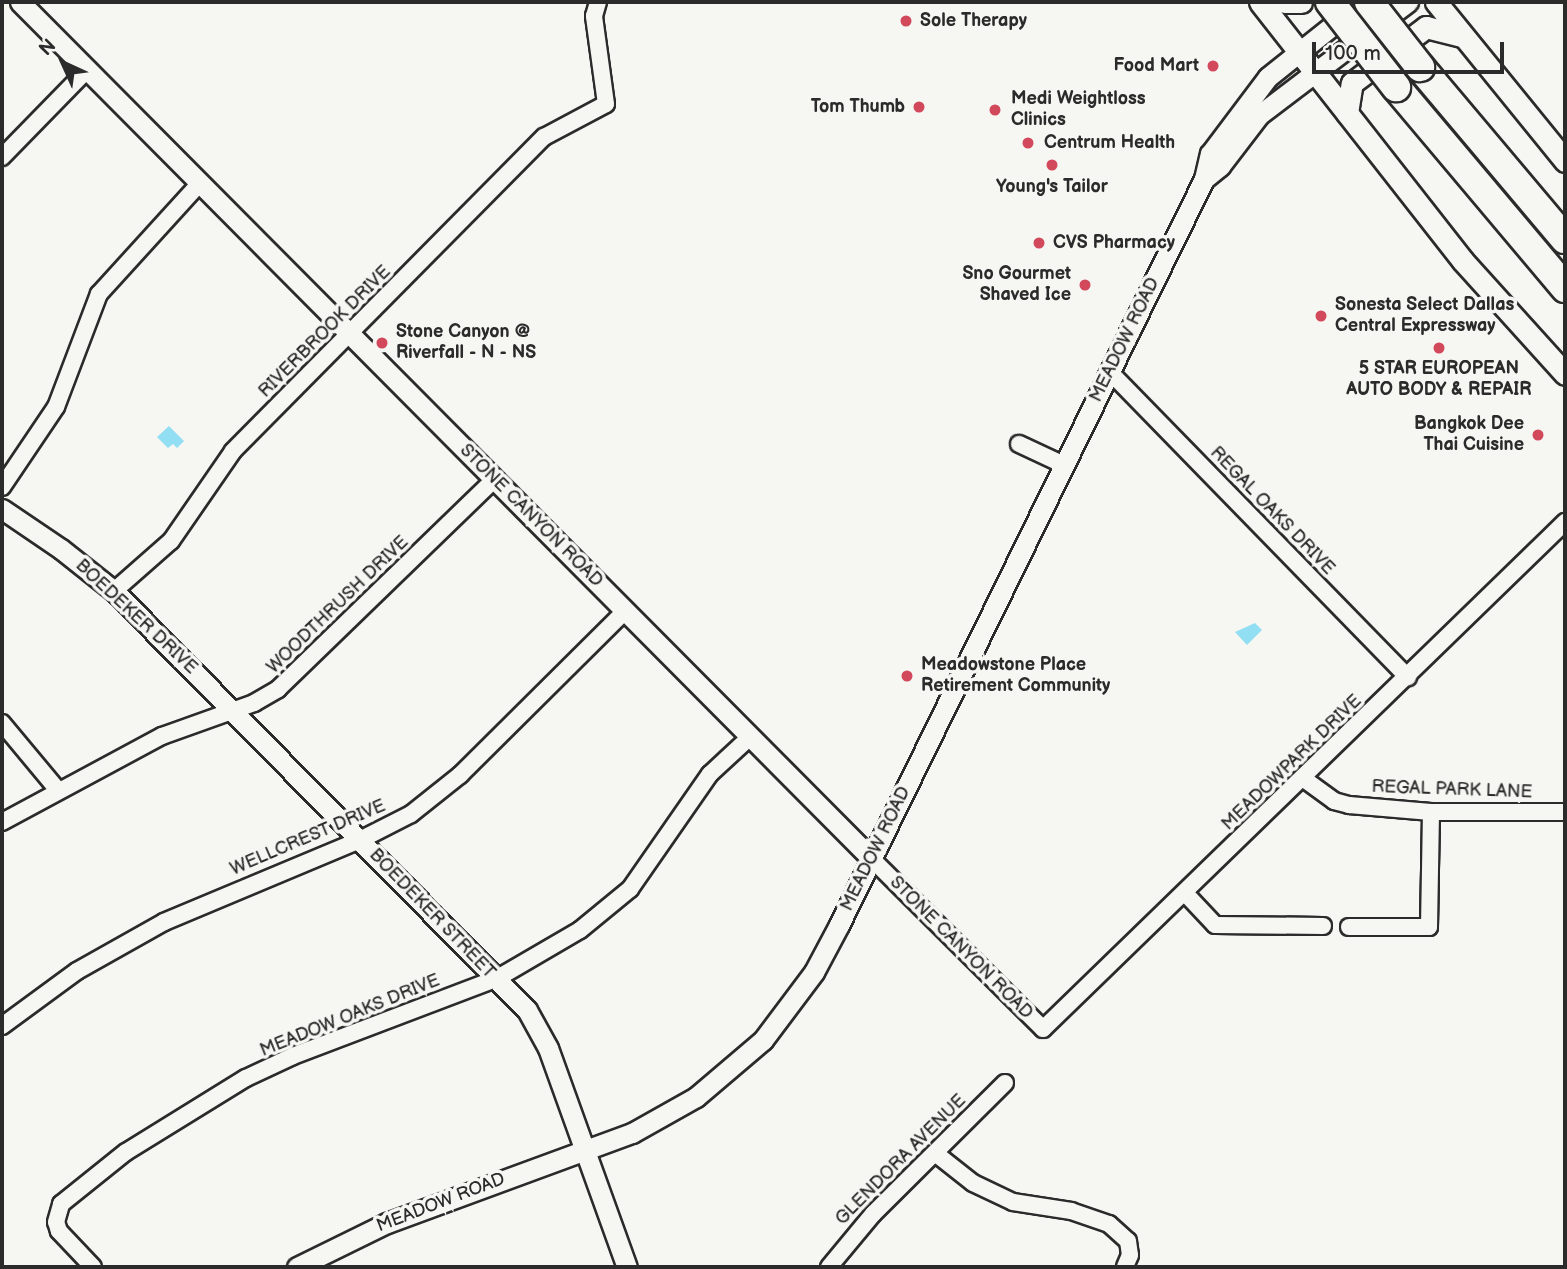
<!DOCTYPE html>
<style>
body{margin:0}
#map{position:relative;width:1567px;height:1269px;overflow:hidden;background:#f6f6f2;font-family:"Balsamiq Sans",sans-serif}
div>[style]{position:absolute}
.water>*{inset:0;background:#92def2}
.roads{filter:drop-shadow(2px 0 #2b2b2b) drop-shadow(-2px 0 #2b2b2b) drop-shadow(0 2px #2b2b2b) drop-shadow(0 -2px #2b2b2b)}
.minor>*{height:16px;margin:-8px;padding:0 8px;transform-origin:8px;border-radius:8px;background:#f6f6f2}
.tertiary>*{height:19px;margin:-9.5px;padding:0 9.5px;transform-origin:9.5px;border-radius:9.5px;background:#f6f6f2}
.secondary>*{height:21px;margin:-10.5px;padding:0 10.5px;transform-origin:10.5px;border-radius:10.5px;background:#f6f6f2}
.motorway>*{height:28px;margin:-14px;padding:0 14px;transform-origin:14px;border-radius:14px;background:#f6f6f2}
.bridges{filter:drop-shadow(2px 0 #2b2b2b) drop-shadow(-2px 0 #2b2b2b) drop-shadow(0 2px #2b2b2b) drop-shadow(0 -2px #2b2b2b)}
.motorway-bridge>*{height:28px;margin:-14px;padding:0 14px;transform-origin:14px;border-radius:14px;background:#f6f6f2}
.dots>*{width:19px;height:19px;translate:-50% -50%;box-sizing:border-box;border:4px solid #f6f6f2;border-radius:50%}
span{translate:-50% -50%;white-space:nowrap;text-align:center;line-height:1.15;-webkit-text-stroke:7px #f6f6f2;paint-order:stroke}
.poi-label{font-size:18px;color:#2b2b2b;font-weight:700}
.left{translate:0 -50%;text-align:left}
.right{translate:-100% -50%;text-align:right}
.street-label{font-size:18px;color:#2b2b2b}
.frame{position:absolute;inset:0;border:4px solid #2b2b2b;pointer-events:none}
.north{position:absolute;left:28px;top:28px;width:70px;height:70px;-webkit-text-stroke:5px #f6f6f2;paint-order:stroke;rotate:315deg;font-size:19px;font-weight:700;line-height:28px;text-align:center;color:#2b2b2b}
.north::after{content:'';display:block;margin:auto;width:24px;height:32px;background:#2b2b2b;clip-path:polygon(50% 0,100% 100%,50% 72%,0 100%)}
.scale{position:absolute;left:1312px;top:42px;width:192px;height:32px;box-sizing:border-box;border:4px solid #2b2b2b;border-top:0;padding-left:9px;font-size:21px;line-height:24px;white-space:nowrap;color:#2b2b2b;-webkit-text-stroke:5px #f6f6f2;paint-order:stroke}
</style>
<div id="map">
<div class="water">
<i style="clip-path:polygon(169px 426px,184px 441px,177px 448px,173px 444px,168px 448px,157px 437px)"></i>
<i style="clip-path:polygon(1255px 623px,1262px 630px,1247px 645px,1235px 632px)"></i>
</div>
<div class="roads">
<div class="minor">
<i style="left:2px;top:157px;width:123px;rotate:-45.7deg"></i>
<i style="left:1109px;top:371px;width:428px;rotate:45.7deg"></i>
<i style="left:1019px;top:444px;width:50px;rotate:25deg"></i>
<i style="left:2px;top:487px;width:97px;rotate:-56deg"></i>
<i style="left:56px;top:407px;width:121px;rotate:-69.2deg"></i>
<i style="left:99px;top:294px;width:150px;rotate:-47.7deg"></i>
<i style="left:114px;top:591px;width:76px;rotate:-41.3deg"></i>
<i style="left:171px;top:541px;width:109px;rotate:-55.4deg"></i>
<i style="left:233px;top:451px;width:442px;rotate:-45.3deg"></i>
<i style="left:544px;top:137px;width:70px;rotate:-28deg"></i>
<i style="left:606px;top:104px;width:89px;rotate:-97.8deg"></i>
<i style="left:594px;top:16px;width:15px;rotate:-74deg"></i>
<i style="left:2px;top:723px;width:86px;rotate:50.2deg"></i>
<i style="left:1304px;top:779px;width:37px;rotate:36deg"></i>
<i style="left:1334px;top:801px;width:16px;rotate:15deg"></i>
<i style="left:1349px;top:805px;width:82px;rotate:4.9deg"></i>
<i style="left:1431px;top:812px;width:134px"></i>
<i style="left:2px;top:822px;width:182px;rotate:-28.3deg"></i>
<i style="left:162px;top:736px;width:98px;rotate:-19.7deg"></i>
<i style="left:254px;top:703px;width:28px;rotate:-30deg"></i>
<i style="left:278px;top:689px;width:301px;rotate:-44.1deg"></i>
<i style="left:872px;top:859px;width:241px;rotate:44.8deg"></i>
<i style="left:1043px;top:1029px;width:728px;rotate:-44.16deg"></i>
<i style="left:1185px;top:893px;width:44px;rotate:46.8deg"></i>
<i style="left:1215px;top:925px;width:108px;rotate:0.5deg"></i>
<i style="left:1349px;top:927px;width:80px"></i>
<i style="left:1429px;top:927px;width:115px;rotate:-89deg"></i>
<i style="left:2px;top:1026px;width:93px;rotate:-36.3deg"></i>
<i style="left:77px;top:971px;width:100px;rotate:-29.4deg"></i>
<i style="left:164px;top:922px;width:212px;rotate:-22.7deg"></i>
<i style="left:360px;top:840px;width:57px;rotate:-27deg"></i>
<i style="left:411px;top:814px;width:63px;rotate:-38.5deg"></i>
<i style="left:460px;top:775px;width:233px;rotate:-44.8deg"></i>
<i style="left:935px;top:1153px;width:48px;rotate:38.3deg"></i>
<i style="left:973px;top:1183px;width:44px;rotate:25.4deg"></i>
<i style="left:1013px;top:1202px;width:59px;rotate:8.8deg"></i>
<i style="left:1071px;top:1211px;width:40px;rotate:18.9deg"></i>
<i style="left:1109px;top:1224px;width:25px;rotate:42deg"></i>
<i style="left:1128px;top:1241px;width:14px;rotate:82deg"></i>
<i style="left:1130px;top:1255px;width:13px;rotate:113deg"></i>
<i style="left:93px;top:1267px;width:50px;rotate:-133.4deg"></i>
<i style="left:59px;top:1231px;width:9px;rotate:-108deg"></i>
<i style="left:56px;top:1222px;width:19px;rotate:-74deg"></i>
<i style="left:61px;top:1204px;width:83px;rotate:-38.7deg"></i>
<i style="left:126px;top:1152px;width:141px;rotate:-31.7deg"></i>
<i style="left:246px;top:1078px;width:52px;rotate:-25.1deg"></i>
<i style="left:293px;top:1056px;width:217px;rotate:-20.8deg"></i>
<i style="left:496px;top:979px;width:97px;rotate:-30.3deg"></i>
<i style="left:580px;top:930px;width:65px;rotate:-39.4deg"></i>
<i style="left:630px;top:889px;width:140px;rotate:-55.2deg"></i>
<i style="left:710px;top:774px;width:54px;rotate:-42.8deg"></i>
<i style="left:829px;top:1267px;width:69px;rotate:-50.3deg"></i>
<i style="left:873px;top:1214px;width:186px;rotate:-44.8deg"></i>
</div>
<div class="tertiary">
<i style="left:20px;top:2px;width:1208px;rotate:45.17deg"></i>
<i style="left:1204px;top:179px;width:21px;rotate:-39deg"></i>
<i style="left:1220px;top:166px;width:64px;rotate:-52.6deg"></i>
<i style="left:1259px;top:115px;width:187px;rotate:-37.2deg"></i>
<i style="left:2px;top:509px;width:71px;rotate:34.1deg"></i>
<i style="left:61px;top:549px;width:68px;rotate:38.4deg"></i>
<i style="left:114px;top:591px;width:588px;rotate:45.41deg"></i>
<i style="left:527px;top:1010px;width:43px;rotate:61.1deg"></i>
<i style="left:548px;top:1048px;width:233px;rotate:70.2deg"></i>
<i style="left:297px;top:1267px;width:100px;rotate:-26.1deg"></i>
<i style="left:387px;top:1223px;width:261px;rotate:-20.2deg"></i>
<i style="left:632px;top:1133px;width:73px;rotate:-29.4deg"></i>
<i style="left:696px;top:1097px;width:88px;rotate:-40.4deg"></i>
<i style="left:763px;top:1040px;width:85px;rotate:-53.1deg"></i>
<i style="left:814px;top:972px;width:53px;rotate:-62deg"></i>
<i style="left:839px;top:925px;width:831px;rotate:-63.93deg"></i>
<i style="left:1204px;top:179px;width:26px;rotate:-77deg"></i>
<i style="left:1210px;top:154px;width:96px;rotate:-53deg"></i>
<i style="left:1268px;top:77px;width:120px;rotate:-38.6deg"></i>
</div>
<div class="secondary">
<i style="left:1260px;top:2px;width:329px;rotate:51.9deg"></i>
<i style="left:1463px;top:261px;width:152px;rotate:47.9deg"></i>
<i style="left:1284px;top:2px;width:17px"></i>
<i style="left:1436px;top:2px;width:205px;rotate:50.9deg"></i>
<i style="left:1347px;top:113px;width:30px;rotate:-81deg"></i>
<i style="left:1352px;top:83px;width:93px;rotate:-37.1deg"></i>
<i style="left:1426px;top:27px;width:36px;rotate:14deg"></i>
</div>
<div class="motorway">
<i style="left:1420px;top:67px;width:225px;rotate:49.9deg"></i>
<i style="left:1396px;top:87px;width:263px;rotate:49.9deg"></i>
</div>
</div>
<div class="bridges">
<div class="motorway-bridge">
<i style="left:1330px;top:2px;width:108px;rotate:52.2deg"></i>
<i style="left:1369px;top:2px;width:83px;rotate:51.9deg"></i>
</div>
</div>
<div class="dots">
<i style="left:906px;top:21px;background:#d1495b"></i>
<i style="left:1213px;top:66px;background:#d1495b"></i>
<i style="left:919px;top:107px;background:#d1495b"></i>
<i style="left:995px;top:110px;background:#d1495b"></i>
<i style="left:1028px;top:143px;background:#d1495b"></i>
<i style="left:1052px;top:165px;background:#d1495b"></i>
<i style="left:1039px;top:243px;background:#d1495b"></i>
<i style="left:1085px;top:285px;background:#d1495b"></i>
<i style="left:1321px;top:316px;background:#d1495b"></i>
<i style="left:382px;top:343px;background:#d1495b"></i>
<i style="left:1439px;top:348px;background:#d1495b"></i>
<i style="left:1538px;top:435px;background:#d1495b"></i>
<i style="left:907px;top:676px;background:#d1495b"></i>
</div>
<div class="poi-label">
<span class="left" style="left:920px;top:21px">Sole Therapy</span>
<span class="right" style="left:1199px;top:66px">Food Mart</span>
<span class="left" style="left:1011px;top:110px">Medi Weightloss<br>Clinics</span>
<span class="right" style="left:905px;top:107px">Tom Thumb</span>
<span class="left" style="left:1044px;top:143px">Centrum Health</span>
<span style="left:1052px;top:187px">Young's Tailor</span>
<span class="left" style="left:1053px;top:243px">CVS Pharmacy</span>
<span class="right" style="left:1071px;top:285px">Sno Gourmet<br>Shaved Ice</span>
<span class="left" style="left:1335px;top:316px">Sonesta Select Dallas<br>Central Expressway</span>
<span class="left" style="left:396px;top:343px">Stone Canyon @<br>Riverfall - N - NS</span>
<span style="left:1439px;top:380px">5 STAR EUROPEAN<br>AUTO BODY &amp; REPAIR</span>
<span class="right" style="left:1524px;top:435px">Bangkok Dee<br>Thai Cuisine</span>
<span class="left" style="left:921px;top:676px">Meadowstone Place<br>Retirement Community</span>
</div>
<div class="street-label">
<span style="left:325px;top:332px;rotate:-45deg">RIVERBROOK DRIVE</span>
<span style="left:1125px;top:340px;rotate:-64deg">MEADOW ROAD</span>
<span style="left:1272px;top:511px;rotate:46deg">REGAL OAKS DRIVE</span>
<span style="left:531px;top:516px;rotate:45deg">STONE CANYON ROAD</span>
<span style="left:338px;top:605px;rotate:-44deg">WOODTHRUSH DRIVE</span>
<span style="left:136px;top:617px;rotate:43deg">BOEDEKER DRIVE</span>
<span style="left:1292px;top:763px;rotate:-44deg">MEADOWPARK DRIVE</span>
<span style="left:1452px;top:790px;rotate:2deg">REGAL PARK LANE</span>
<span style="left:308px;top:838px;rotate:-23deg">WELLCREST DRIVE</span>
<span style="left:876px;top:849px;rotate:-64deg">MEADOW ROAD</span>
<span style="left:432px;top:914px;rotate:46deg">BOEDEKER STREET</span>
<span style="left:961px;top:948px;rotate:45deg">STONE CANYON ROAD</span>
<span style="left:350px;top:1016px;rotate:-22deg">MEADOW OAKS DRIVE</span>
<span style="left:901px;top:1160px;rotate:-45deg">GLENDORA AVENUE</span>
<span style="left:441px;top:1203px;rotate:-21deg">MEADOW ROAD</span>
</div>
<div class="frame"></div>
<div class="north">N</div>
<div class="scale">100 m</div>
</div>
